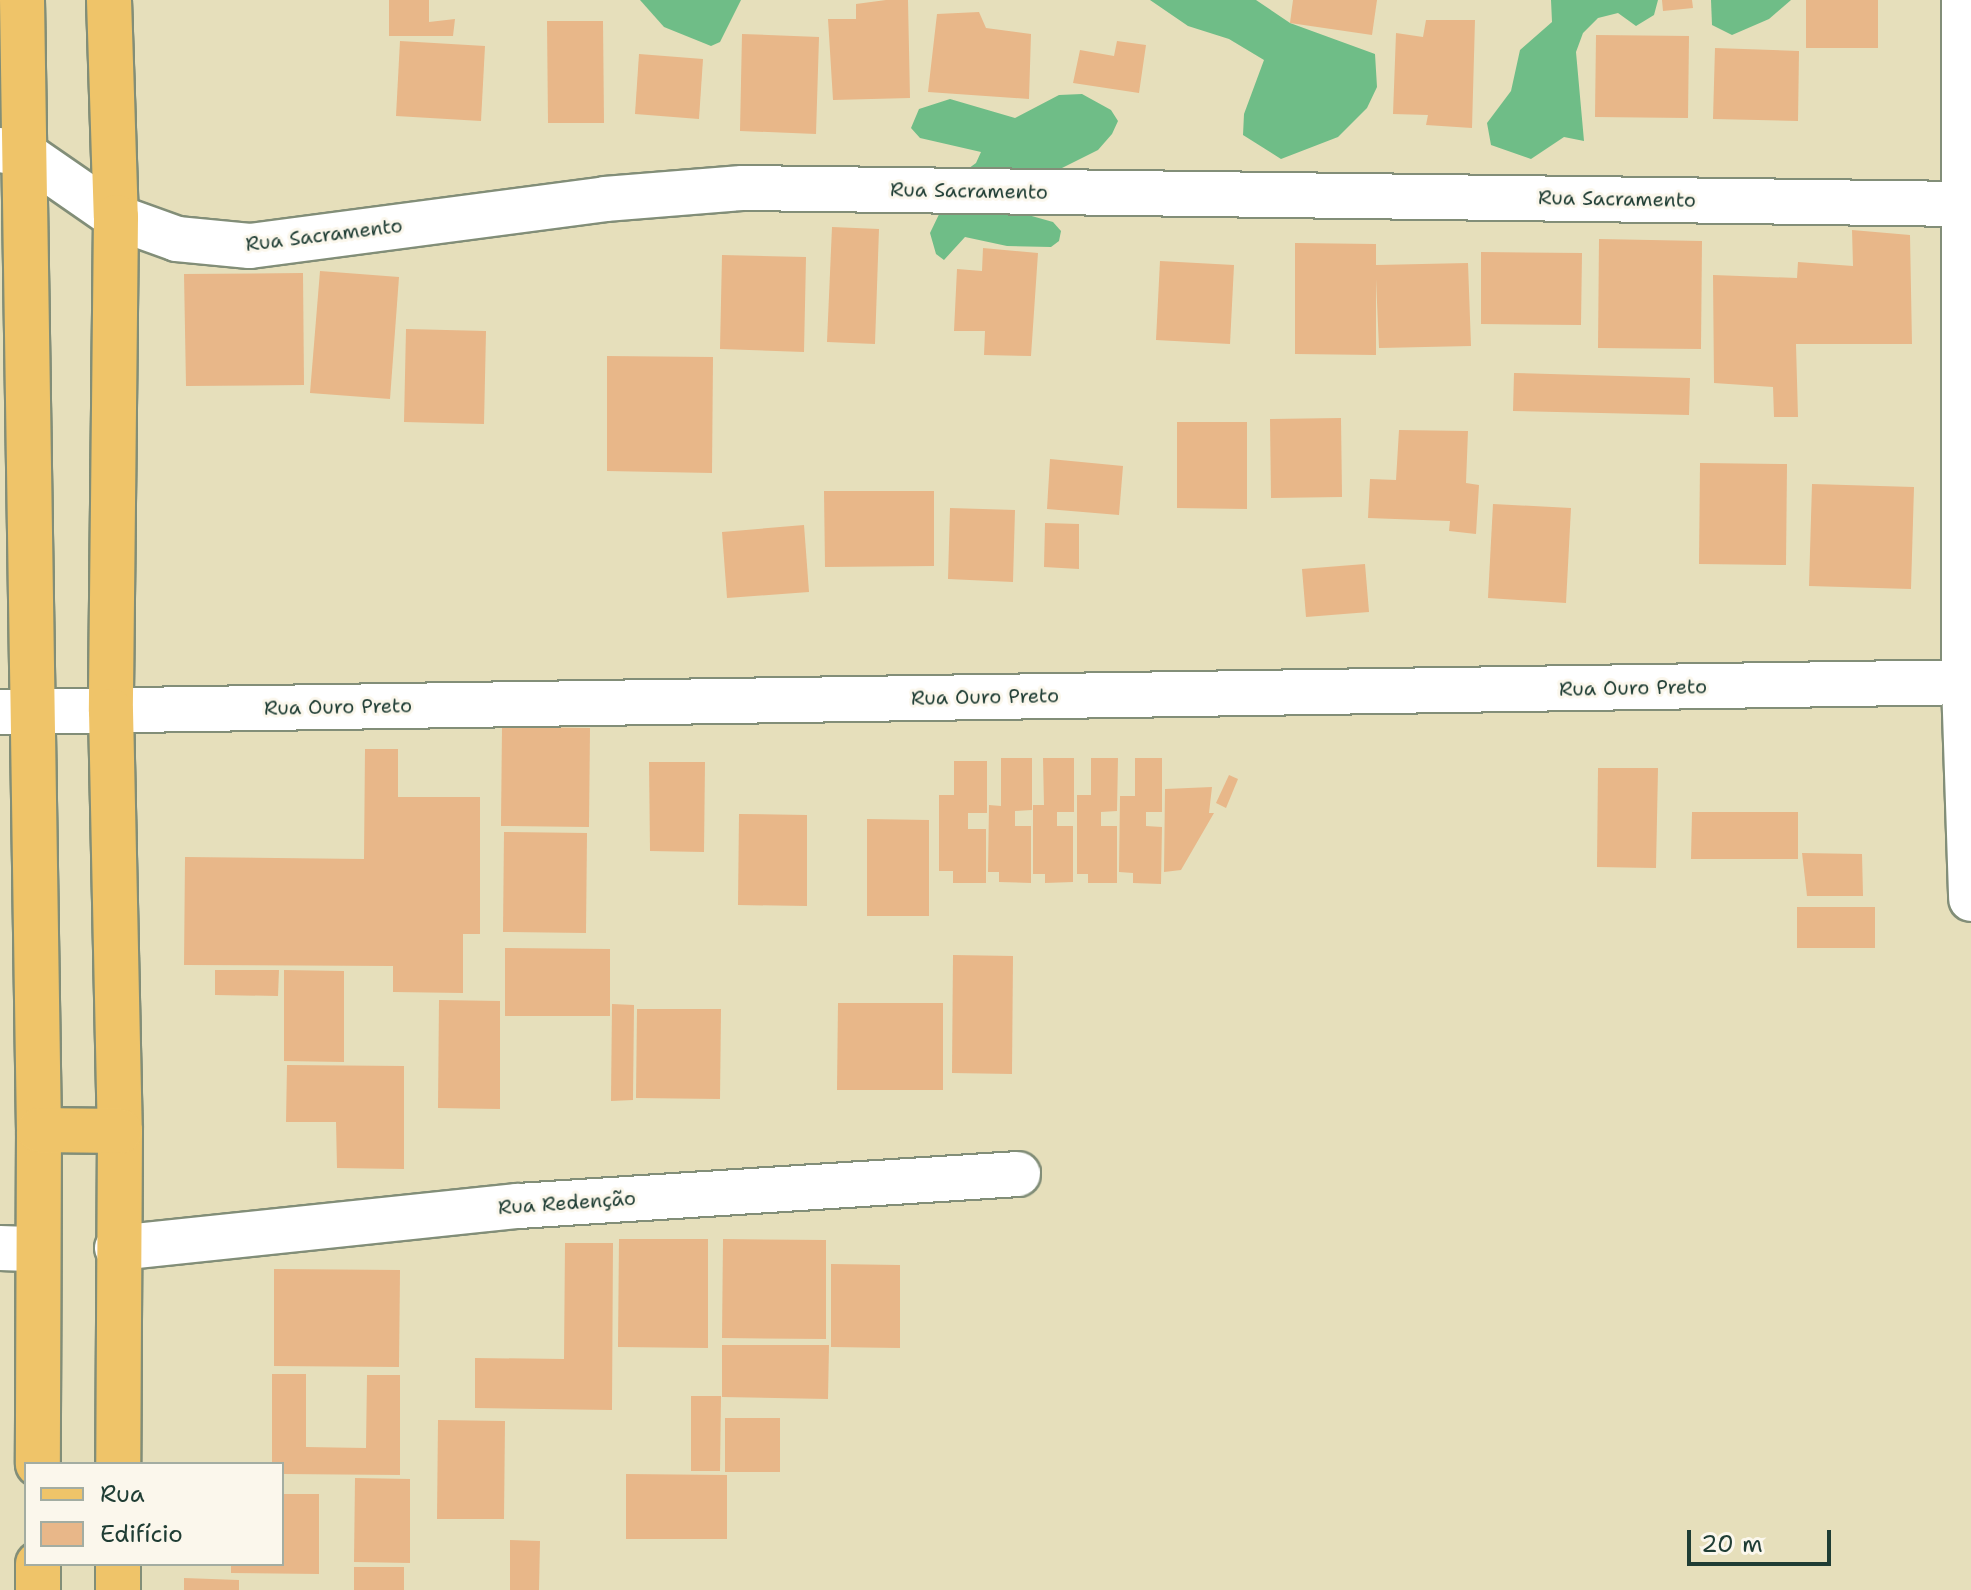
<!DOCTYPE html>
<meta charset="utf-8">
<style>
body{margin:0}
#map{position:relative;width:1971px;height:1590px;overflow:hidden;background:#e6dfbb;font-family:"Shantell Sans",sans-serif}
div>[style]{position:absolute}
.forest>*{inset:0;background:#6fbd87}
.building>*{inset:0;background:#e8b789}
.roads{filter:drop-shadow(2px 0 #828e78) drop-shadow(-2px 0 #828e78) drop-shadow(0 2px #828e78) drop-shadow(0 -2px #828e78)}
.minor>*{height:44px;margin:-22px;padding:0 22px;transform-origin:22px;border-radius:22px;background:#fff}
.major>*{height:44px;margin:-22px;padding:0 22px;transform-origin:22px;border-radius:22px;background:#efc469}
span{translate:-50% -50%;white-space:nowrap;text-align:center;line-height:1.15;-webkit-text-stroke:6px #fbf7ec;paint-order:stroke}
.street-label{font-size:20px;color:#1f3d34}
.legend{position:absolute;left:24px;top:1462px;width:260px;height:104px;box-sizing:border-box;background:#fbf7ec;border:2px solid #a3ada2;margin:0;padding:10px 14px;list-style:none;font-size:24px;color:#1f3d34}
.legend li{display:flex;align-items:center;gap:16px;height:40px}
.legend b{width:40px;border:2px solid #a3ada2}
.scale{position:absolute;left:1687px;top:1530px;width:144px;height:36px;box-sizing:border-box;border:4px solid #1f3d34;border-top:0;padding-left:10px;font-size:24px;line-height:28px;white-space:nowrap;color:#1f3d34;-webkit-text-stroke:6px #fbf7ec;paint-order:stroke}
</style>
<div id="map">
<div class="forest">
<i style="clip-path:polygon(640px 0,741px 0,720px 42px,711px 46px,664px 27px)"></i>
<i style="clip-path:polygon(1150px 0,1256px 0,1290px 23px,1375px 54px,1377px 87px,1367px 108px,1338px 137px,1281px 159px,1243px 135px,1244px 114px,1264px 60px,1229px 39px,1188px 26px)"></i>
<i style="clip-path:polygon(1551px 0,1658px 0,1654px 15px,1636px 26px,1618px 13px,1598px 18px,1583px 33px,1576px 52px,1584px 141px,1564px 137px,1531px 159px,1491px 145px,1487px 123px,1511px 91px,1520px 50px,1552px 22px)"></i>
<i style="clip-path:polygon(1711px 0,1791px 0,1769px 19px,1732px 35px,1712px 25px)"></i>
<i style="clip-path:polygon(1082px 94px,1111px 110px,1118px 121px,1112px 134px,1098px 150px,1036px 181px,1021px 213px,1053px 222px,1061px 231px,1059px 241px,1051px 247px,1007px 246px,965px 237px,944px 260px,936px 254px,930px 233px,957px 177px,976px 163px,981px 152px,920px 138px,911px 128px,919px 109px,950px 99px,1015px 118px,1059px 95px)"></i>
</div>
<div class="building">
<i style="clip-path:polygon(389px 0,429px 0,429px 22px,455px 19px,453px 36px,389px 36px)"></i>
<i style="clip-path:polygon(886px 0,908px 0,910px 98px,833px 100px,828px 19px,856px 19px,856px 4px)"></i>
<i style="clip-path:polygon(1293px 0,1377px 0,1372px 35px,1290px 23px)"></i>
<i style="clip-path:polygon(1662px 0,1692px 0,1693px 8px,1663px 11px)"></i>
<i style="clip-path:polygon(1806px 0,1878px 0,1878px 48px,1806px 48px)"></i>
<i style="clip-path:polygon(979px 12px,986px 28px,1031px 34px,1029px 99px,928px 92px,937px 14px)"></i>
<i style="clip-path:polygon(1426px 20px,1475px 20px,1472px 128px,1426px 125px,1428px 115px,1393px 114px,1396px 33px,1423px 37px)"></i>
<i style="clip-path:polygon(547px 21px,603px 21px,604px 123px,548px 123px)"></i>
<i style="clip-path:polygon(742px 34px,819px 37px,816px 134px,740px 131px)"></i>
<i style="clip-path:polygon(1596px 35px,1689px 36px,1688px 118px,1595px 117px)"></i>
<i style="clip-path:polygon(400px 41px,485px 46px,481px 121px,396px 116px)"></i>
<i style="clip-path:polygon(1117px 41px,1146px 45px,1139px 93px,1073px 83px,1080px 50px,1114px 56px)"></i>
<i style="clip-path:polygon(1715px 48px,1799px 51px,1798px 121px,1713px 119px)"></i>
<i style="clip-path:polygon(639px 54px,703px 59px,699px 119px,635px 114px)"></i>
<i style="clip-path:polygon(832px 227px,879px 229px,875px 344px,827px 342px)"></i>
<i style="clip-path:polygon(1852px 230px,1910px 235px,1912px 344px,1796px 344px,1798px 417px,1774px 417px,1773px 387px,1714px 383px,1713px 275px,1797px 278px,1798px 262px,1853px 266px)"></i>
<i style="clip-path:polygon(1599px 239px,1702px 241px,1701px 349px,1598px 348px)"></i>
<i style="clip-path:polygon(1295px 243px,1376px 244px,1376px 265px,1468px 263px,1471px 346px,1379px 348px,1376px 279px,1376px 355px,1295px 354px)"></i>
<i style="clip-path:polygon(983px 248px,1038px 253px,1031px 356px,984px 355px,985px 331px,954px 331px,957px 269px,982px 271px)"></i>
<i style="clip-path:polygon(1481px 252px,1582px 253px,1581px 325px,1481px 324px)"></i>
<i style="clip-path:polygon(722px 255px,806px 257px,804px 352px,720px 349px)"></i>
<i style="clip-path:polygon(1160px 261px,1234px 265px,1230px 344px,1156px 340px)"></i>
<i style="clip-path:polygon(320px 271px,399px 277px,390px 399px,310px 393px)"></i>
<i style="clip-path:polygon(303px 273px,304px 385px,186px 386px,184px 274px)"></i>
<i style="clip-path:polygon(406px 329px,486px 331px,484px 424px,404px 422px)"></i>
<i style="clip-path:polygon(607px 356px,713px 357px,712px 473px,607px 471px)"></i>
<i style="clip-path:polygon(1514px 373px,1690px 378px,1689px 415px,1513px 411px)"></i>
<i style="clip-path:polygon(1341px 418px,1342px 497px,1271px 498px,1270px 419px)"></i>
<i style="clip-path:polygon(1177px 422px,1247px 422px,1247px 509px,1177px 508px)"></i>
<i style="clip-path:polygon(1399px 430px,1468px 431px,1466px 483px,1479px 485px,1476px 534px,1449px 531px,1450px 521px,1368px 518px,1370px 479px,1396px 480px)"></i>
<i style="clip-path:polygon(1050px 459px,1123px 466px,1119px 515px,1047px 509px)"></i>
<i style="clip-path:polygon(1700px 463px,1787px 464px,1786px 565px,1699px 564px)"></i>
<i style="clip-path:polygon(1812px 484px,1914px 487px,1911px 589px,1809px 586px)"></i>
<i style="clip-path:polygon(824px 491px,934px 491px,934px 566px,825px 567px)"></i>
<i style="clip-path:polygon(1493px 504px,1571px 508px,1566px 603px,1488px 598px)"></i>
<i style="clip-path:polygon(950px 508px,1015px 510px,1013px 582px,948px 579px)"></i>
<i style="clip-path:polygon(1045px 523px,1079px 524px,1079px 569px,1044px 567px)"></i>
<i style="clip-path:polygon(804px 525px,809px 592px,727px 598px,722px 532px)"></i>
<i style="clip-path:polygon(1365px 564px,1369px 612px,1306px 617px,1302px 569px)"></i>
<i style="clip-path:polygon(502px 727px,590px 728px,589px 827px,501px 826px)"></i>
<i style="clip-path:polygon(365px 749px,398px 749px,398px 797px,480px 797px,480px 934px,463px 934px,463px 993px,393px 992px,393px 966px,184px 965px,185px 857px,364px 859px)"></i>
<i style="clip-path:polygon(1001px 758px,1032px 758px,1032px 810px,1015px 811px,1015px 826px,1031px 826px,1031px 883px,999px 882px,999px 872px,988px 872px,989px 805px,1001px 806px)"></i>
<i style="clip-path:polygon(1043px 758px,1074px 758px,1074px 812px,1057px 812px,1057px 826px,1073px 826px,1073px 882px,1045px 883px,1045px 874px,1033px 874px,1033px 805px,1044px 805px)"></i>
<i style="clip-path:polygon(1091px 758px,1118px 758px,1117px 811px,1101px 812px,1101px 826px,1117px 826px,1117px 883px,1088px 883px,1088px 874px,1077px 874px,1077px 795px,1091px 795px)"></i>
<i style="clip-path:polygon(1135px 758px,1162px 758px,1162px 812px,1146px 812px,1146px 826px,1162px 827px,1161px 884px,1133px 883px,1133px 873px,1119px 872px,1120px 796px,1135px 796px)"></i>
<i style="clip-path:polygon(954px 761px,987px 761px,987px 813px,968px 813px,968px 829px,986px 829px,986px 883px,953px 883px,953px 871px,939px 871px,939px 795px,954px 795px)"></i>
<i style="clip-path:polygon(649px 762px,705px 762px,704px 852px,650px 851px)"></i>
<i style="clip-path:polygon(1598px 768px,1658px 768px,1656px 868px,1597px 867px)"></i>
<i style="clip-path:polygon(1229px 775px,1238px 779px,1226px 808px,1216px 803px)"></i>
<i style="clip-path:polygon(1212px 787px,1209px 813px,1214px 813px,1181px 870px,1164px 872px,1165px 789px)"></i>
<i style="clip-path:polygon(1692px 812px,1798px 812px,1798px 859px,1691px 859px)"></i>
<i style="clip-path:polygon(739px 814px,807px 815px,807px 906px,738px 905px)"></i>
<i style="clip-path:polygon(867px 819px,929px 820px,929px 916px,867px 916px)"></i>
<i style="clip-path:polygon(504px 832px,587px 833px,586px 933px,503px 932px)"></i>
<i style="clip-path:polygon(1802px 853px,1862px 854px,1863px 896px,1807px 896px)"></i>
<i style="clip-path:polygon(1797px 907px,1875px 907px,1875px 948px,1797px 948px)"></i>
<i style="clip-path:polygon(505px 948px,610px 949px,610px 1016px,505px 1016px)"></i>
<i style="clip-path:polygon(953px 955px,1013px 956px,1012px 1074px,952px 1073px)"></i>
<i style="clip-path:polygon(215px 970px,279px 970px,278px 996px,215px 995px)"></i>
<i style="clip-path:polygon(284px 970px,344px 971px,344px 1062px,284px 1061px)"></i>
<i style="clip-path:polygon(439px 1000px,500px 1001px,500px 1109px,438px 1108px)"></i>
<i style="clip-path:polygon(838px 1003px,943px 1003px,943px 1090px,837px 1090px)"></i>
<i style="clip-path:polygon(612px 1004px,634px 1005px,633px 1100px,611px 1101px)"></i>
<i style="clip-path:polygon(637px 1009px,721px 1009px,720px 1099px,636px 1098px)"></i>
<i style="clip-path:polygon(287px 1065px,404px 1066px,404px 1169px,337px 1168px,336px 1122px,286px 1122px)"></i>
<i style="clip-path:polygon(619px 1239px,708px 1239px,708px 1348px,618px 1347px)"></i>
<i style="clip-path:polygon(723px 1239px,826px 1240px,826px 1339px,722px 1338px)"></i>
<i style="clip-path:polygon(565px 1243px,613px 1243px,612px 1410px,475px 1408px,475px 1358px,564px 1359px)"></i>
<i style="clip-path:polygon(831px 1264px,900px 1265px,900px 1348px,831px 1347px)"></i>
<i style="clip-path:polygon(274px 1269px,400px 1270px,399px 1367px,274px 1366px)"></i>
<i style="clip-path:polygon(722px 1345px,829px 1345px,828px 1399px,722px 1397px)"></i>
<i style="clip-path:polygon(272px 1374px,306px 1374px,306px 1447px,366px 1448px,367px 1375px,400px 1375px,400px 1475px,282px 1474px,282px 1464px,272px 1464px)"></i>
<i style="clip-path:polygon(691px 1396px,721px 1396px,720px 1471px,691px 1471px)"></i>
<i style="clip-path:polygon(725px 1418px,780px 1418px,780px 1472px,725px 1472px)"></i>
<i style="clip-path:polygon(438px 1420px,505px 1421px,504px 1519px,437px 1519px)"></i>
<i style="clip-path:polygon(626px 1474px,727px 1475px,727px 1539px,626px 1539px)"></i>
<i style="clip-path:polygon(355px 1478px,410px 1479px,410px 1563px,354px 1562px)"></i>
<i style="clip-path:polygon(282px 1494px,319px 1494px,319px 1574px,231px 1573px,231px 1564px,282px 1564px)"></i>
<i style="clip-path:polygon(510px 1540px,540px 1541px,539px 1590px,510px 1590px)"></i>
<i style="clip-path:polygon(354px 1567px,404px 1567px,404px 1590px,354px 1590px)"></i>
<i style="clip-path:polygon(184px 1578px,239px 1580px,239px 1590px,184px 1590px)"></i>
</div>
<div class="roads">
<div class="minor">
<i style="left:1964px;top:0;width:683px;rotate:90deg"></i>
<i style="left:1964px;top:683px;width:216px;rotate:88.1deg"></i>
<i style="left:0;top:150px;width:25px;rotate:9deg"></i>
<i style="left:25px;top:154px;width:111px;rotate:34.7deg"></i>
<i style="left:116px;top:217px;width:65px;rotate:19.8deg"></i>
<i style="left:177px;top:239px;width:73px;rotate:5.5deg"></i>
<i style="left:250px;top:246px;width:358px;rotate:-7.5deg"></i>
<i style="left:605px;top:199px;width:137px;rotate:-4.6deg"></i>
<i style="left:742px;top:188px;width:1224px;rotate:0.75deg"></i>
<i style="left:0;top:712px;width:1971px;rotate:-0.87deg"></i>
<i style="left:0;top:1248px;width:37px;rotate:2deg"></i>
<i style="left:117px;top:1248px;width:403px;rotate:-6deg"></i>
<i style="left:518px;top:1206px;width:501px;rotate:-3.66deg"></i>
</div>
<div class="major">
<i style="left:22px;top:0;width:1130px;rotate:89.14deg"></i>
<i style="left:39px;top:1130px;width:334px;rotate:90.2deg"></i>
<i style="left:109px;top:0;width:217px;rotate:88.2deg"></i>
<i style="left:116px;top:217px;width:494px;rotate:90.6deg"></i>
<i style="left:111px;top:711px;width:420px;rotate:88.8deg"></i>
<i style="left:120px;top:1131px;width:333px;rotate:90.3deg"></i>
<i style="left:39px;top:1130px;width:81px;rotate:0.7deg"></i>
<i style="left:38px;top:1564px;width:26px;rotate:90deg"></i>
<i style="left:118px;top:1564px;width:26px;rotate:90deg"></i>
</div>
</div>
<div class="street-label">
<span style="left:969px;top:191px;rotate:1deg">Rua Sacramento</span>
<span style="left:1617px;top:199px;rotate:1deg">Rua Sacramento</span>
<span style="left:324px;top:235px;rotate:-7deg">Rua Sacramento</span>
<span style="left:1633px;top:688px;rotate:-1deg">Rua Ouro Preto</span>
<span style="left:985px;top:697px;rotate:-1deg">Rua Ouro Preto</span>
<span style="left:338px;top:707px;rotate:-1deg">Rua Ouro Preto</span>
<span style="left:567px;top:1203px;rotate:-4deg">Rua Redenção</span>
</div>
<ul class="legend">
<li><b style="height:10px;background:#efc469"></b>Rua</li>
<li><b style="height:22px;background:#e8b789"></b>Edifício</li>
</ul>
<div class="scale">20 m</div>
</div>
